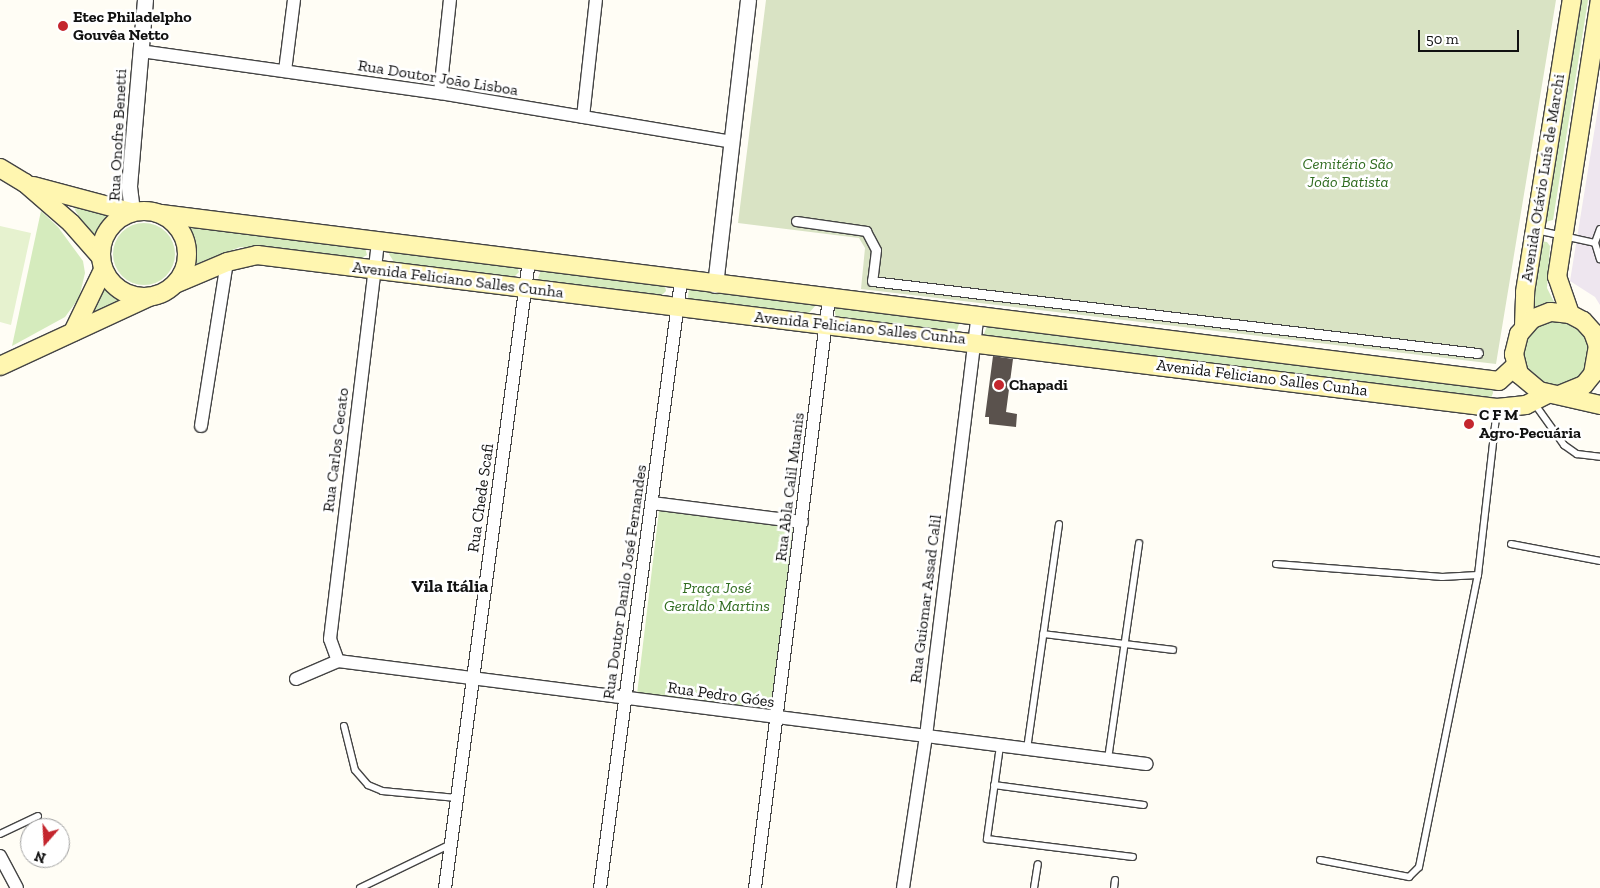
<!DOCTYPE html>
<meta charset="utf-8">
<style>
body{margin:0}
#map{position:relative;width:1600px;height:888px;overflow:hidden;background:#fffdf5;font-family:"Zilla Slab",serif}
div>[style]{position:absolute}
.industrial>*{inset:0;background:#eee6ef}
.green>*{inset:0;background:#d5ebbd}
.round{border-radius:50%}
.cemetery>*{inset:0;background:#d9e3c4}
.pitch>*{inset:0;background:#e6f2cf}
.building>*{inset:0;background:#5a524d}
.roads{filter:drop-shadow(1px 0 #444) drop-shadow(-1px 0 #444) drop-shadow(0 1px #444) drop-shadow(0 -1px #444)}
.service>*{height:6px;margin:-3px;padding:0 3px;transform-origin:3px;border-radius:3px;background:#fff}
.pedestrian>*{height:9px;margin:-4.5px;padding:0 4.5px;transform-origin:4.5px;border-radius:4.5px;background:#fff}
.minor>*{height:12px;margin:-6px;padding:0 6px;transform-origin:6px;border-radius:6px;background:#fff}
.tertiary>*{height:15px;margin:-7.5px;padding:0 7.5px;transform-origin:7.5px;border-radius:7.5px;background:#fff}
.secondary>*{height:18px;margin:-9px;padding:0 9px;transform-origin:9px;border-radius:9px;background:#fff6b0}
.secondary>.ring{margin:-9px;padding:0;box-sizing:content-box;background:none;border:18px solid #fff6b0;border-radius:50%}
.dots>*{width:14px;height:14px;translate:-50% -50%;box-sizing:border-box;border:2px solid #fff;border-radius:50%}
span{translate:-50% -50%;white-space:nowrap;text-align:center;line-height:1.15;-webkit-text-stroke:5px #fff;paint-order:stroke}
.poi-label{font-size:16px;color:#111;font-weight:700}
.left{translate:0 -50%;text-align:left}
.street-label{font-size:16px;color:#111}
.park-label{font-size:16px;color:#2f6b1f;font-style:italic}
.neighbourhood-label{font-size:18px;color:#111;font-weight:700}
.north{position:absolute;left:20px;top:818px;width:50px;height:50px;box-sizing:border-box;background:#fff;border:1px solid #a0a0a0;border-radius:50%;rotate:199deg;font-size:14px;font-weight:700;line-height:20px;text-align:center;color:#111}
.north::after{content:'';display:block;margin:auto;width:18px;height:22px;background:#c4262e;clip-path:polygon(50% 0,100% 100%,50% 72%,0 100%)}
.scale{position:absolute;left:1418px;top:30px;width:101px;height:22px;box-sizing:border-box;border:2px solid #111;border-top:0;padding-left:6px;font-size:15px;line-height:18px;white-space:nowrap;color:#111;-webkit-text-stroke:4px #fff;paint-order:stroke}
</style>
<div id="map">
<div class="industrial">
<i style="clip-path:polygon(1600px 96px,1600px 305px,1595px 297px,1570px 281px)"></i>
</div>
<div class="green">
<i style="clip-path:polygon(1575px 0,1588px 0,1553px 220px,1545px 222px)"></i>
<i style="clip-path:polygon(74px 204px,110px 212px,94px 240px,75px 210px)"></i>
<i style="clip-path:polygon(41px 211px,58px 227px,83px 261px,85px 273px,79px 298px,65px 317px,12px 346px)"></i>
<i class="round" style="left:113px;top:223px;width:62px;height:62px"></i>
<i style="clip-path:polygon(191px 227px,364px 244px,367px 255px,360px 259px,240px 247px,193px 265px,192px 240px,187px 229px)"></i>
<i style="clip-path:polygon(1540px 241px,1547px 242px,1550px 246px,1547px 288px,1556px 306px,1526px 311px)"></i>
<i style="clip-path:polygon(391px 250px,517px 267px,519px 272px,514px 277px,394px 262px,389px 254px)"></i>
<i style="clip-path:polygon(542px 268px,665px 286px,666px 291px,661px 296px,543px 282px,538px 278px)"></i>
<i style="clip-path:polygon(105px 286px,130px 303px,91px 318px,100px 300px)"></i>
<i style="clip-path:polygon(689px 287px,813px 302px,816px 305px,809px 313px,692px 300px,688px 298px)"></i>
<i style="clip-path:polygon(838px 304px,957px 320px,959px 324px,956px 333px,836px 317px,834px 309px)"></i>
<i class="round" style="left:1521px;top:317px;width:70px;height:70px"></i>
<i style="clip-path:polygon(987px 326px,1492px 388px,1493px 393px,1491px 398px,987px 338px,984px 334px)"></i>
<i style="clip-path:polygon(659px 511px,794px 528px,771px 712px,637px 694px)"></i>
</div>
<div class="cemetery">
<i style="clip-path:polygon(766px 0,1556px 0,1496px 364px,861px 289px,865px 248px,859px 238px,738px 223px)"></i>
</div>
<div class="pitch">
<i style="clip-path:polygon(0 226px,31px 233px,11px 325px,0 322px)"></i>
</div>
<div class="building">
<i style="clip-path:polygon(993px 356px,1013px 359px,1006px 412px,1017px 414px,1016px 427px,989px 424px,989px 417px,985px 417px)"></i>
</div>
<div class="roads">
<div class="service">
<i style="left:1600px;top:229px;width:15px;rotate:110deg"></i>
<i style="left:1595px;top:243px;width:17px;rotate:73deg"></i>
<i style="left:1536px;top:230px;width:60px;rotate:12.4deg"></i>
<i style="left:1534px;top:403px;width:52px;rotate:54.5deg"></i>
<i style="left:1564px;top:445px;width:16px;rotate:35deg"></i>
<i style="left:1577px;top:454px;width:23px;rotate:7deg"></i>
<i style="left:1511px;top:544px;width:91px;rotate:10.8deg"></i>
<i style="left:1276px;top:564px;width:167px;rotate:4.5deg"></i>
<i style="left:1442px;top:577px;width:36px;rotate:-3deg"></i>
<i style="left:1478px;top:575px;width:167px;rotate:-83.5deg"></i>
<i style="left:1043px;top:634px;width:131px;rotate:7deg"></i>
<i style="left:344px;top:726px;width:45px;rotate:76deg"></i>
<i style="left:355px;top:770px;width:20px;rotate:49deg"></i>
<i style="left:368px;top:785px;width:15px;rotate:23deg"></i>
<i style="left:382px;top:791px;width:75px;rotate:5.3deg"></i>
<i style="left:1000px;top:746px;width:94px;rotate:98deg"></i>
<i style="left:987px;top:839px;width:147px;rotate:7deg"></i>
<i style="left:1027px;top:749px;width:227px;rotate:-81.9deg"></i>
<i style="left:1108px;top:759px;width:218px;rotate:-81.8deg"></i>
<i style="left:994px;top:785px;width:151px;rotate:7.6deg"></i>
<i style="left:0;top:834px;width:42px;rotate:-25.3deg"></i>
<i style="left:1320px;top:860px;width:91px;rotate:10.8deg"></i>
<i style="left:1409px;top:877px;width:14px;rotate:-45deg"></i>
<i style="left:1419px;top:867px;width:298px;rotate:-78.6deg"></i>
<i style="left:360px;top:888px;width:101px;rotate:-25.8deg"></i>
<i style="left:1034px;top:888px;width:24px;rotate:-81deg"></i>
<i style="left:1114px;top:888px;width:8px;rotate:-83deg"></i>
</div>
<div class="pedestrian">
<i style="left:796px;top:221px;width:71px;rotate:8.1deg"></i>
<i style="left:866px;top:231px;width:21px;rotate:62deg"></i>
<i style="left:876px;top:250px;width:31px;rotate:97deg"></i>
<i style="left:872px;top:281px;width:610px;rotate:6.78deg"></i>
</div>
<div class="minor">
<i style="left:140px;top:51px;width:303px;rotate:8deg"></i>
<i style="left:440px;top:93px;width:296px;rotate:9.5deg"></i>
<i style="left:285px;top:71px;width:72px;rotate:-82.8deg"></i>
<i style="left:440px;top:93px;width:94px;rotate:-83.9deg"></i>
<i style="left:583px;top:117px;width:118px;rotate:-83.7deg"></i>
<i style="left:201px;top:426px;width:166px;rotate:-81deg"></i>
<i style="left:652px;top:503px;width:151px;rotate:7.2deg"></i>
<i style="left:338px;top:661px;width:23px;rotate:-110deg"></i>
<i style="left:330px;top:639px;width:401px;rotate:-83.1deg"></i>
<i style="left:296px;top:679px;width:46px;rotate:-23.2deg"></i>
<i style="left:338px;top:661px;width:815px;rotate:7.26deg"></i>
<i style="left:0;top:856px;width:36px;rotate:62deg"></i>
<i style="left:445px;top:888px;width:634px;rotate:-82.38deg"></i>
<i style="left:600px;top:888px;width:612px;rotate:-82.4deg"></i>
<i style="left:755px;top:888px;width:595px;rotate:-82.85deg"></i>
<i style="left:903px;top:888px;width:154px;rotate:-81.4deg"></i>
<i style="left:926px;top:736px;width:425px;rotate:-83deg"></i>
</div>
<div class="tertiary">
<i style="left:132px;top:211px;width:25px;rotate:-97deg"></i>
<i style="left:129px;top:186px;width:187px;rotate:-85.1deg"></i>
<i style="left:715px;top:285px;width:287px;rotate:-83.4deg"></i>
</div>
<div class="secondary">
<i style="left:0;top:168px;width:29px;rotate:31deg"></i>
<i style="left:25px;top:183px;width:61px;rotate:41deg"></i>
<i style="left:71px;top:223px;width:44px;rotate:48.7deg"></i>
<i style="left:33px;top:186px;width:101px;rotate:14.9deg"></i>
<i class="ring" style="left:101px;top:211px;width:68px;height:68px"></i>
<i style="left:161px;top:214px;width:1348px;rotate:7.11deg"></i>
<i style="left:1499px;top:381px;width:23px;rotate:-43deg"></i>
<i style="left:175px;top:284px;width:56px;rotate:-22.9deg"></i>
<i style="left:227px;top:262px;width:31px;rotate:-13deg"></i>
<i style="left:257px;top:255px;width:1249px;rotate:7.03deg"></i>
<i style="left:1497px;top:408px;width:29px;rotate:-6deg"></i>
<i style="left:1526px;top:405px;width:25px;rotate:-27deg"></i>
<i style="left:1570px;top:314px;width:39px;rotate:-109deg"></i>
<i style="left:1557px;top:277px;width:280px;rotate:-81.2deg"></i>
<i style="left:1524px;top:326px;width:34px;rotate:-88deg"></i>
<i style="left:1525px;top:292px;width:296px;rotate:-80.9deg"></i>
<i style="left:73px;top:332px;width:69px;rotate:-64.2deg"></i>
<i style="left:0;top:366px;width:164px;rotate:-24.8deg"></i>
<i style="left:1559px;top:395px;width:27px;rotate:-22deg"></i>
<i style="left:1584px;top:385px;width:14px;rotate:-51deg"></i>
<i style="left:1593px;top:374px;width:28px;rotate:-80deg"></i>
<i style="left:1598px;top:346px;width:15px;rotate:-110deg"></i>
<i style="left:1593px;top:332px;width:15px;rotate:-132deg"></i>
<i style="left:1583px;top:321px;width:15px;rotate:-152deg"></i>
<i style="left:1570px;top:314px;width:20px;rotate:-174deg"></i>
<i style="left:1550px;top:312px;width:19px;rotate:159deg"></i>
<i style="left:1532px;top:319px;width:20px;rotate:131deg"></i>
<i style="left:1519px;top:334px;width:21px;rotate:104deg"></i>
<i style="left:1514px;top:354px;width:21px;rotate:76deg"></i>
<i style="left:1519px;top:374px;width:26px;rotate:40deg"></i>
<i style="left:1539px;top:391px;width:63px;rotate:12.9deg"></i>
</div>
</div>
<div class="dots">
<i style="left:63px;top:26px;background:#c4262e"></i>
<i style="left:999px;top:385px;background:#c4262e"></i>
<i style="left:1469px;top:424px;background:#c4262e"></i>
</div>
<div class="poi-label">
<span class="left" style="left:73px;top:26px">Etec Philadelpho<br>Gouvêa Netto</span>
<span class="left" style="left:1009px;top:385px">Chapadi</span>
<span class="left" style="left:1479px;top:424px">C F M<br>Agro-Pecuária</span>
</div>
<div class="street-label">
<span style="left:438px;top:78px;rotate:9deg">Rua Doutor João Lisboa</span>
<span style="left:118px;top:135px;rotate:-87deg">Rua Onofre Benetti</span>
<span style="left:1543px;top:178px;rotate:-81deg">Avenida Otávio Luís de Marchi</span>
<span style="left:458px;top:280px;rotate:7deg">Avenida Feliciano Salles Cunha</span>
<span style="left:860px;top:328px;rotate:6deg">Avenida Feliciano Salles Cunha</span>
<span style="left:1262px;top:378px;rotate:7deg">Avenida Feliciano Salles Cunha</span>
<span style="left:336px;top:450px;rotate:-83deg">Rua Carlos Cecato</span>
<span style="left:790px;top:487px;rotate:-83deg">Rua Abla Calil Muanis</span>
<span style="left:481px;top:498px;rotate:-82deg">Rua Chede Scafi</span>
<span style="left:625px;top:582px;rotate:-82deg">Rua Doutor Danilo José Fernandes</span>
<span style="left:926px;top:599px;rotate:-83deg">Rua Guiomar Assad Calil</span>
<span style="left:721px;top:695px;rotate:8deg">Rua Pedro Góes</span>
</div>
<div class="park-label">
<span style="left:1348px;top:173px">Cemitério São<br>João Batista</span>
<span style="left:717px;top:597px">Praça José<br>Geraldo Martins</span>
</div>
<div class="neighbourhood-label">
<span style="left:450px;top:586px">Vila Itália</span>
</div>
<div class="north">N</div>
<div class="scale">50 m</div>
</div>
